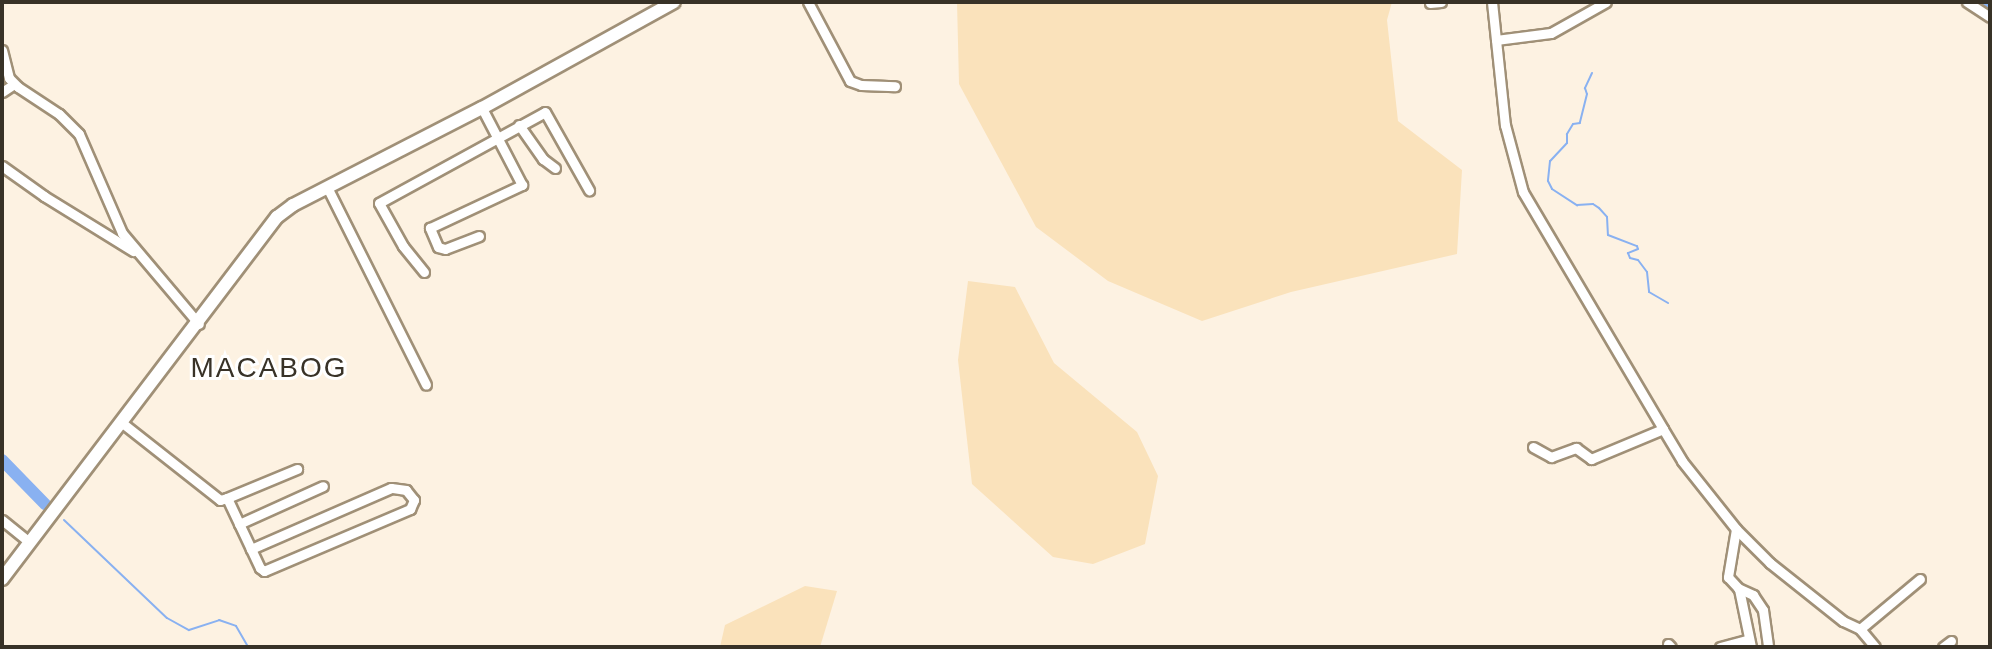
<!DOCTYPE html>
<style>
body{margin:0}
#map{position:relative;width:1992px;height:649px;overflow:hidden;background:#fdf2e2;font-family:Helvetica,sans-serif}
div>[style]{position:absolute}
.green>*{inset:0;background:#fae2bb}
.stream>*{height:2px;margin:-1px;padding:0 1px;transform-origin:1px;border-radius:1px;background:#89b1f1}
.river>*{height:12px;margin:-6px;padding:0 6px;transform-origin:6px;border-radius:6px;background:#89b1f1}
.roads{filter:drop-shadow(2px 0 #a09077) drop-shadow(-2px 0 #a09077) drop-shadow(0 2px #a09077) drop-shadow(0 -2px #a09077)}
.minor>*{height:9px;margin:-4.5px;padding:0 4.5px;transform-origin:4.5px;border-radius:4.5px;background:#fff}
.highway>*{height:12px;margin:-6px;padding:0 6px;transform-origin:6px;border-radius:6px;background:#fff}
span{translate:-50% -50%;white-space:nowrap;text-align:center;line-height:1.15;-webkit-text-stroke:6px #fff;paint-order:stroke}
.quarter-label{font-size:28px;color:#383227;letter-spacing:2px}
.frame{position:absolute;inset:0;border:4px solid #383227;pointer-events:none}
</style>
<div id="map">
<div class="green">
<i style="clip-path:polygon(957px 2px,1392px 2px,1387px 20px,1398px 121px,1462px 170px,1457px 254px,1291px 292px,1202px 321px,1108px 281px,1036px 227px,959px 84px)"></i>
<i style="clip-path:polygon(968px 281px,1015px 287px,1054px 363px,1137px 432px,1158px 476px,1145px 544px,1093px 564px,1053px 557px,972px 484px,958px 360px)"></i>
<i style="clip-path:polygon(805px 586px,837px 591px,820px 647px,720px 647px,725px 625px)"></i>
</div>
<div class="stream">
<i style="left:1592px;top:73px;width:17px;rotate:115deg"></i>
<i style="left:1585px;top:88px;width:6px;rotate:72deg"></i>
<i style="left:1587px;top:94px;width:30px;rotate:104deg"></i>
<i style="left:1580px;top:123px;width:7px;rotate:172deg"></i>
<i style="left:1573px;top:124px;width:12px;rotate:121deg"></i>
<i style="left:1567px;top:134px;width:9px;rotate:90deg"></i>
<i style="left:1567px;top:143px;width:25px;rotate:133deg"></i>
<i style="left:1550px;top:161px;width:20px;rotate:96deg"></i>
<i style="left:1548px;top:181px;width:9px;rotate:63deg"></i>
<i style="left:1552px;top:189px;width:30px;rotate:33deg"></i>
<i style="left:1577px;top:205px;width:16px;rotate:-4deg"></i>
<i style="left:1593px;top:204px;width:7px;rotate:34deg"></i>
<i style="left:1599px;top:208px;width:12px;rotate:48deg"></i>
<i style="left:1607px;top:217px;width:18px;rotate:87deg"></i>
<i style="left:1608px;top:235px;width:31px;rotate:21deg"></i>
<i style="left:1637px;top:246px;width:3px;rotate:72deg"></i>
<i style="left:1638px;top:249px;width:11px;rotate:158deg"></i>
<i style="left:1628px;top:253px;width:5px;rotate:68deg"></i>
<i style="left:1630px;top:258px;width:8px;rotate:14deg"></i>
<i style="left:1638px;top:260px;width:15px;rotate:53deg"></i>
<i style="left:1647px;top:272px;width:20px;rotate:84deg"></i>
<i style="left:1649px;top:292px;width:22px;rotate:30deg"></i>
<i style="left:64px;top:520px;width:142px;rotate:43.6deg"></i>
<i style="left:167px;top:618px;width:25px;rotate:29deg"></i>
<i style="left:189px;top:630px;width:32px;rotate:-18deg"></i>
<i style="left:219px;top:620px;width:18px;rotate:19deg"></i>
<i style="left:236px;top:626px;width:24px;rotate:60deg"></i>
</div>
<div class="river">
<i style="left:1985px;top:2px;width:6px;rotate:39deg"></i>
<i style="left:2px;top:460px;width:62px;rotate:45.7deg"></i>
</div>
<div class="roads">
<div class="minor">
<i style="left:808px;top:2px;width:89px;rotate:62deg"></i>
<i style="left:850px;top:81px;width:12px;rotate:20deg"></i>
<i style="left:861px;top:85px;width:34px;rotate:2deg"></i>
<i style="left:1492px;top:2px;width:124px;rotate:84deg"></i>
<i style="left:1505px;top:125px;width:69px;rotate:75deg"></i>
<i style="left:1523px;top:192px;width:275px;rotate:59.4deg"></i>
<i style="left:1663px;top:429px;width:37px;rotate:59deg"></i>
<i style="left:1682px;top:461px;width:87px;rotate:51.5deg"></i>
<i style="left:1736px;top:529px;width:48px;rotate:45deg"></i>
<i style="left:1770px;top:563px;width:93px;rotate:38.5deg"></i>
<i style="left:1843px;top:621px;width:19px;rotate:25deg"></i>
<i style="left:1860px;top:629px;width:23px;rotate:50deg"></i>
<i style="left:1967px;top:2px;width:27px;rotate:33deg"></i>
<i style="left:1430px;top:3px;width:11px;rotate:-5deg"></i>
<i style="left:1496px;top:40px;width:55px;rotate:-7.3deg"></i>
<i style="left:1551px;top:33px;width:63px;rotate:-29.4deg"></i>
<i style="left:2px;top:50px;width:29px;rotate:76deg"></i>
<i style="left:9px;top:78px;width:13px;rotate:45deg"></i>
<i style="left:18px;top:87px;width:49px;rotate:33.4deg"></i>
<i style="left:59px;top:114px;width:28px;rotate:45deg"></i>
<i style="left:79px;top:134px;width:108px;rotate:66.5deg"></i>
<i style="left:122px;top:233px;width:119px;rotate:49.8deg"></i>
<i style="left:2px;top:92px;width:14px;rotate:-34deg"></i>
<i style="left:519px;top:125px;width:42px;rotate:54.8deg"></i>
<i style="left:543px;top:159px;width:15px;rotate:37deg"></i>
<i style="left:2px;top:166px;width:52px;rotate:35.5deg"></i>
<i style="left:44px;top:196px;width:105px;rotate:31.7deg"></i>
<i style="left:327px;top:187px;width:221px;rotate:63.4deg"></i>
<i style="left:479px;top:236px;width:36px;rotate:159deg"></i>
<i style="left:445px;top:249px;width:7px;rotate:-164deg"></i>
<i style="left:438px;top:247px;width:21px;rotate:-113deg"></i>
<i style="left:430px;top:228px;width:102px;rotate:-25.1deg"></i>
<i style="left:522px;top:185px;width:87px;rotate:-117.5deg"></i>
<i style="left:424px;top:272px;width:33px;rotate:-129deg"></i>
<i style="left:403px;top:246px;width:49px;rotate:-119.2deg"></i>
<i style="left:379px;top:203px;width:189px;rotate:-28.7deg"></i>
<i style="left:545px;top:112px;width:90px;rotate:60.6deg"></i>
<i style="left:121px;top:422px;width:126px;rotate:38.2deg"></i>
<i style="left:220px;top:500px;width:7px;rotate:-16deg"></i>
<i style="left:227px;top:498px;width:77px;rotate:64.8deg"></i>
<i style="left:260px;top:568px;width:5px;rotate:37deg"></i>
<i style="left:264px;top:571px;width:159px;rotate:-23deg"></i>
<i style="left:410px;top:509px;width:10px;rotate:-66deg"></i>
<i style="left:414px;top:500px;width:13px;rotate:-129deg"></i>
<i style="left:406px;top:490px;width:15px;rotate:-172deg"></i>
<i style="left:391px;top:488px;width:153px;rotate:156.5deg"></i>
<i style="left:1533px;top:447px;width:21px;rotate:29deg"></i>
<i style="left:1551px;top:457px;width:27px;rotate:-20deg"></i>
<i style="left:1576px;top:448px;width:19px;rotate:36deg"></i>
<i style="left:1591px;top:459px;width:78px;rotate:-22.6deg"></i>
<i style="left:227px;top:498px;width:76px;rotate:-22.5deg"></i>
<i style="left:2px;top:520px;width:35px;rotate:39deg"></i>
<i style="left:239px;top:524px;width:92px;rotate:-24.3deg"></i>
<i style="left:1736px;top:529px;width:49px;rotate:99.5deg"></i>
<i style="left:1728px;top:577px;width:16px;rotate:47deg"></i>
<i style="left:1739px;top:589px;width:59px;rotate:78.3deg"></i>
<i style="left:1738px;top:588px;width:17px;rotate:25deg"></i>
<i style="left:1753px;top:595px;width:18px;rotate:56deg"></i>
<i style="left:1763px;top:610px;width:37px;rotate:82deg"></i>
<i style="left:1860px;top:629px;width:78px;rotate:-39.8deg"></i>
<i style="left:1668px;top:644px;width:4px;rotate:45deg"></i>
<i style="left:1720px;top:647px;width:30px;rotate:-15deg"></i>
<i style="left:1943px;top:647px;width:10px;rotate:-37deg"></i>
</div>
<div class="highway">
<i style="left:2px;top:579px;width:455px;rotate:-52.8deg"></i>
<i style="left:277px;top:217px;width:20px;rotate:-37deg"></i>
<i style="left:293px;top:205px;width:212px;rotate:-27.2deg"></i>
<i style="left:482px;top:108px;width:219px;rotate:-28.9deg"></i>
</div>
</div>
<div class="quarter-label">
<span style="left:269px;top:368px">MACABOG</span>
</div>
<div class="frame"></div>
</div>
